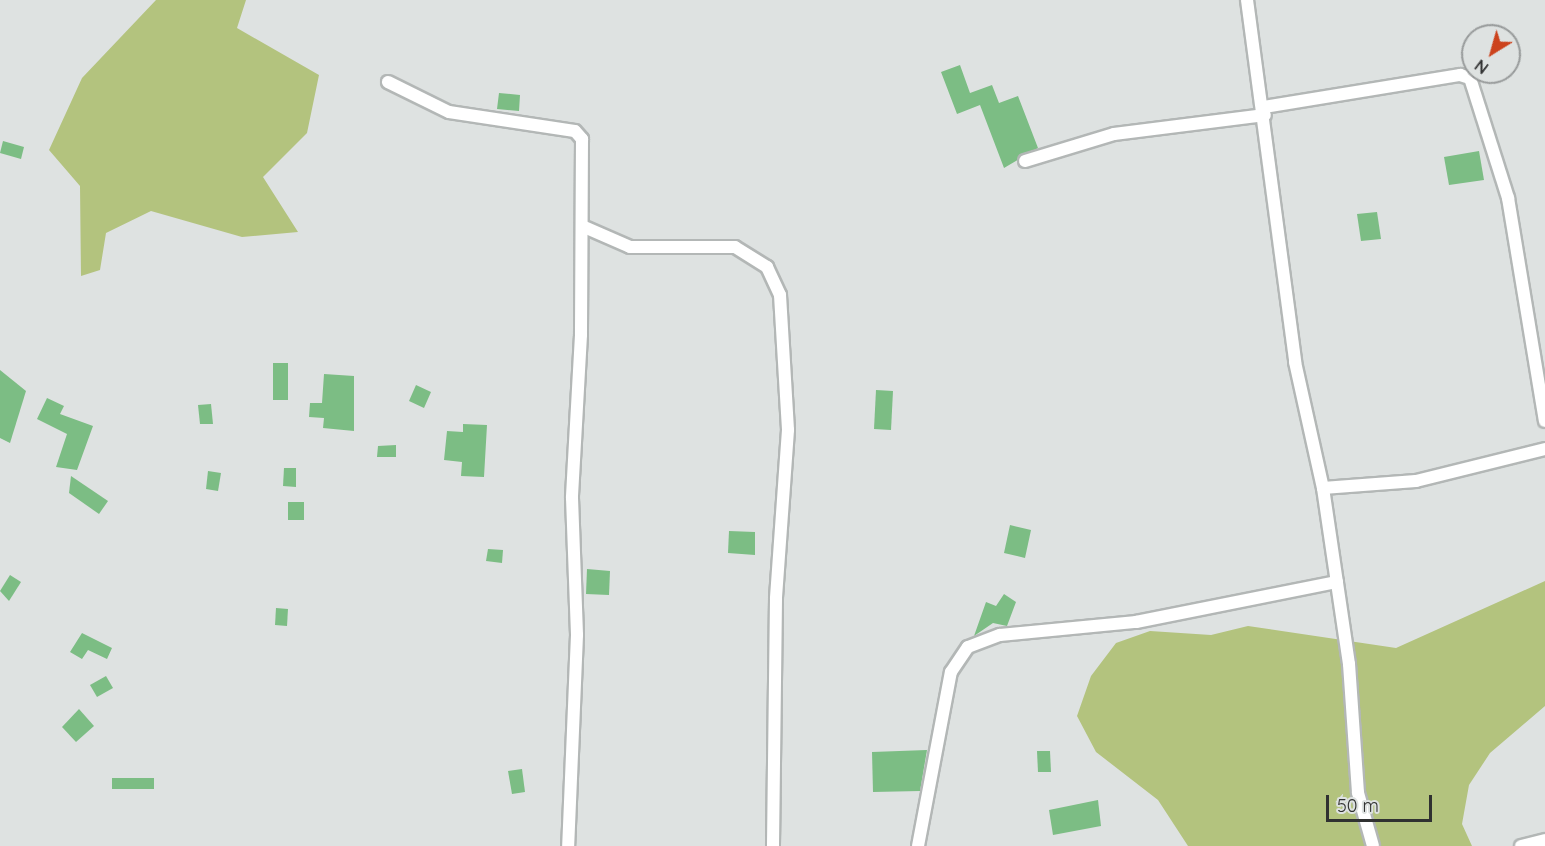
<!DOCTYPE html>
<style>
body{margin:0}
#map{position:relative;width:1545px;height:846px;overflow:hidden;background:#dee2e1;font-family:Quicksand,sans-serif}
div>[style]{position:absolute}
.green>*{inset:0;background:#b3c37e}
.building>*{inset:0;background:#7cbd84}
.roads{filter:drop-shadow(2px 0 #b3b7b6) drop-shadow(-2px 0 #b3b7b6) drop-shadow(0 2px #b3b7b6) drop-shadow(0 -2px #b3b7b6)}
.street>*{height:12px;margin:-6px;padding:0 6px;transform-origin:6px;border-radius:6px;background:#fff}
span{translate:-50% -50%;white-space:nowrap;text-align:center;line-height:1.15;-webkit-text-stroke:4.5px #dee2e1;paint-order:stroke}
.north{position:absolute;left:1461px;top:24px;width:60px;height:60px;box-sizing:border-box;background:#dee2e1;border:2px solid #989b9b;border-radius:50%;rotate:217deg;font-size:16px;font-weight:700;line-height:24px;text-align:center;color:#303131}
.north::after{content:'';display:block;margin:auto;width:21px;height:27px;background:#cc431d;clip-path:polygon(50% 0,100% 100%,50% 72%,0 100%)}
.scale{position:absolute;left:1326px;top:795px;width:106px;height:27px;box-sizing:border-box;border:3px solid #303131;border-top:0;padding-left:8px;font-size:18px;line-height:21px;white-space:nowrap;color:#303131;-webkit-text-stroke:4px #dee2e1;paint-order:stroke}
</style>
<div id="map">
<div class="green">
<i style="clip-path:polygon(156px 0,246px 0,237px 28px,319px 75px,307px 133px,263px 177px,298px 232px,242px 237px,151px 211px,106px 233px,100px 270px,81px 276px,80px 186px,49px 150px,82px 78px)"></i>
<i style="clip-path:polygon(1545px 581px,1545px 706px,1490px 753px,1469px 785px,1462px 824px,1472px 846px,1188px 846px,1158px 800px,1096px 752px,1077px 716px,1091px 676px,1116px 643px,1150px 631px,1211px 635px,1248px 626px,1396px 648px)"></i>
</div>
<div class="building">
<i style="clip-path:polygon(960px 65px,970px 93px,992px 85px,999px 103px,1018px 96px,1038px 148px,1004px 168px,980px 105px,957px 114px,941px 72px)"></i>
<i style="clip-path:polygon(499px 93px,520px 95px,519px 111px,497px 109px)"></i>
<i style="clip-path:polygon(3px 141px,24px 147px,21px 159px,0 153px)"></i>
<i style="clip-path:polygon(1479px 151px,1484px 180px,1449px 185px,1444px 157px)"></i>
<i style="clip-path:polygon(1377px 212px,1381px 239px,1361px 241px,1357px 214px)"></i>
<i style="clip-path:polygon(273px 363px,288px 363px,288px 400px,273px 400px)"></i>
<i style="clip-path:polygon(0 370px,26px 391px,10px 443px,0 438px)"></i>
<i style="clip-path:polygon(324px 374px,354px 376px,354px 431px,323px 428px,324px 418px,309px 417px,310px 403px,322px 403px)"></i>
<i style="clip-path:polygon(416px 385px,431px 392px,424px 408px,409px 401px)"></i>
<i style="clip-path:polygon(876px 390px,893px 391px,891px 430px,874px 429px)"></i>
<i style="clip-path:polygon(47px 398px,64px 406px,60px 414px,93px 426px,77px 470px,56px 467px,67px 434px,37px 419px)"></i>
<i style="clip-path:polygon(211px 404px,213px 424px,200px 424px,198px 405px)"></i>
<i style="clip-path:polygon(463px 424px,487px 425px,484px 477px,461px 476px,462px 462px,444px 460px,447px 431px,463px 432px)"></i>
<i style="clip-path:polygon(396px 445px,396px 457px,377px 457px,378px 446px)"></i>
<i style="clip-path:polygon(284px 468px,296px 468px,296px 487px,283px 486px)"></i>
<i style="clip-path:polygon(208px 471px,221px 473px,218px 491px,206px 489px)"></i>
<i style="clip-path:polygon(71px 476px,108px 501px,99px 514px,69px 493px)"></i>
<i style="clip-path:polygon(288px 502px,304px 502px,304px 520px,288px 520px)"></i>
<i style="clip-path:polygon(1010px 525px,1031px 530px,1025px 558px,1004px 553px)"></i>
<i style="clip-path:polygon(729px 531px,755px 532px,755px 555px,728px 553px)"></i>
<i style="clip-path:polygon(488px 549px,503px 550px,502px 563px,486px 561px)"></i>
<i style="clip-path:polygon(587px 569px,610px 571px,609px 595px,586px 594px)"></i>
<i style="clip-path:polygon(10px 575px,21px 582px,9px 601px,0 591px)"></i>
<i style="clip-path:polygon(1004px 594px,1016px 602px,1007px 626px,993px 623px,974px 636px,986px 602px,996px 606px)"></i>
<i style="clip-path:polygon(276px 608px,288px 609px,287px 626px,275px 625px)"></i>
<i style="clip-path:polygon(82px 633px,112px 648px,107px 659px,88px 650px,82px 659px,70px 652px)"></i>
<i style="clip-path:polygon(106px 676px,113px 688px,97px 697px,90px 685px)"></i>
<i style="clip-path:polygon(79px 709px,94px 726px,76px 742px,62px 727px)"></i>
<i style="clip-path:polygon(927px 750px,920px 791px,873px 792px,872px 752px)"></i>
<i style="clip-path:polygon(1037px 751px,1050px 751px,1051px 772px,1038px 772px)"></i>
<i style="clip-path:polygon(522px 769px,525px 792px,512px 794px,508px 771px)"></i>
<i style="clip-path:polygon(112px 778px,154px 778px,154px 789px,112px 789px)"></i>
<i style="clip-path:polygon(1098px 800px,1101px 826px,1053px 835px,1049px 810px)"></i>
</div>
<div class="roads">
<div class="street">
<i style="left:1247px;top:0;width:365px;rotate:82.4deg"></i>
<i style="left:1295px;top:362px;width:129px;rotate:77.5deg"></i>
<i style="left:1323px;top:488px;width:178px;rotate:81.6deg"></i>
<i style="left:1349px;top:664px;width:129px;rotate:86deg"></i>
<i style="left:1358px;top:793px;width:55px;rotate:74.2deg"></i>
<i style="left:388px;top:82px;width:68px;rotate:26.2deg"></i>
<i style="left:449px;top:112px;width:127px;rotate:8.6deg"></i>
<i style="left:575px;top:131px;width:11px;rotate:49deg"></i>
<i style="left:582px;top:139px;width:196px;rotate:90.3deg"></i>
<i style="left:581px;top:335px;width:163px;rotate:93.2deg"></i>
<i style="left:572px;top:498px;width:137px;rotate:87.9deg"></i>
<i style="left:577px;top:635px;width:211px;rotate:92.4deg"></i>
<i style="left:1264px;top:107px;width:199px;rotate:-9.3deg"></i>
<i style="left:1460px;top:75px;width:10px;rotate:17deg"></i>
<i style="left:1470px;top:78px;width:126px;rotate:72.4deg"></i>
<i style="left:1508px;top:198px;width:226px;rotate:80.6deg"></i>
<i style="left:1025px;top:161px;width:93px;rotate:-16.9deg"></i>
<i style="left:1114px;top:134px;width:152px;rotate:-7.2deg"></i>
<i style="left:582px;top:226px;width:52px;rotate:23.6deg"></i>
<i style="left:630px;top:247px;width:105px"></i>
<i style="left:735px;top:247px;width:38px;rotate:32deg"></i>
<i style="left:767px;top:267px;width:31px;rotate:65deg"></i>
<i style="left:780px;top:295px;width:135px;rotate:86.6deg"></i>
<i style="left:788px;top:430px;width:169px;rotate:94.1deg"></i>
<i style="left:776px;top:599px;width:247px;rotate:90.7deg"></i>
<i style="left:1323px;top:488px;width:93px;rotate:-4.3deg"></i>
<i style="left:1416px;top:481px;width:133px;rotate:-13.9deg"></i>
<i style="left:918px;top:846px;width:177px;rotate:-79.3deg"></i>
<i style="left:951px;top:672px;width:30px;rotate:-56deg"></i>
<i style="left:968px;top:647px;width:34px;rotate:-21deg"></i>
<i style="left:1000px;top:635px;width:137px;rotate:-5.5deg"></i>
<i style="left:1136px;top:622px;width:205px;rotate:-11.3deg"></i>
<i style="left:1521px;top:846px;width:25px;rotate:-14deg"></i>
</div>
</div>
<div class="north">N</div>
<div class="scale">50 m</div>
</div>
